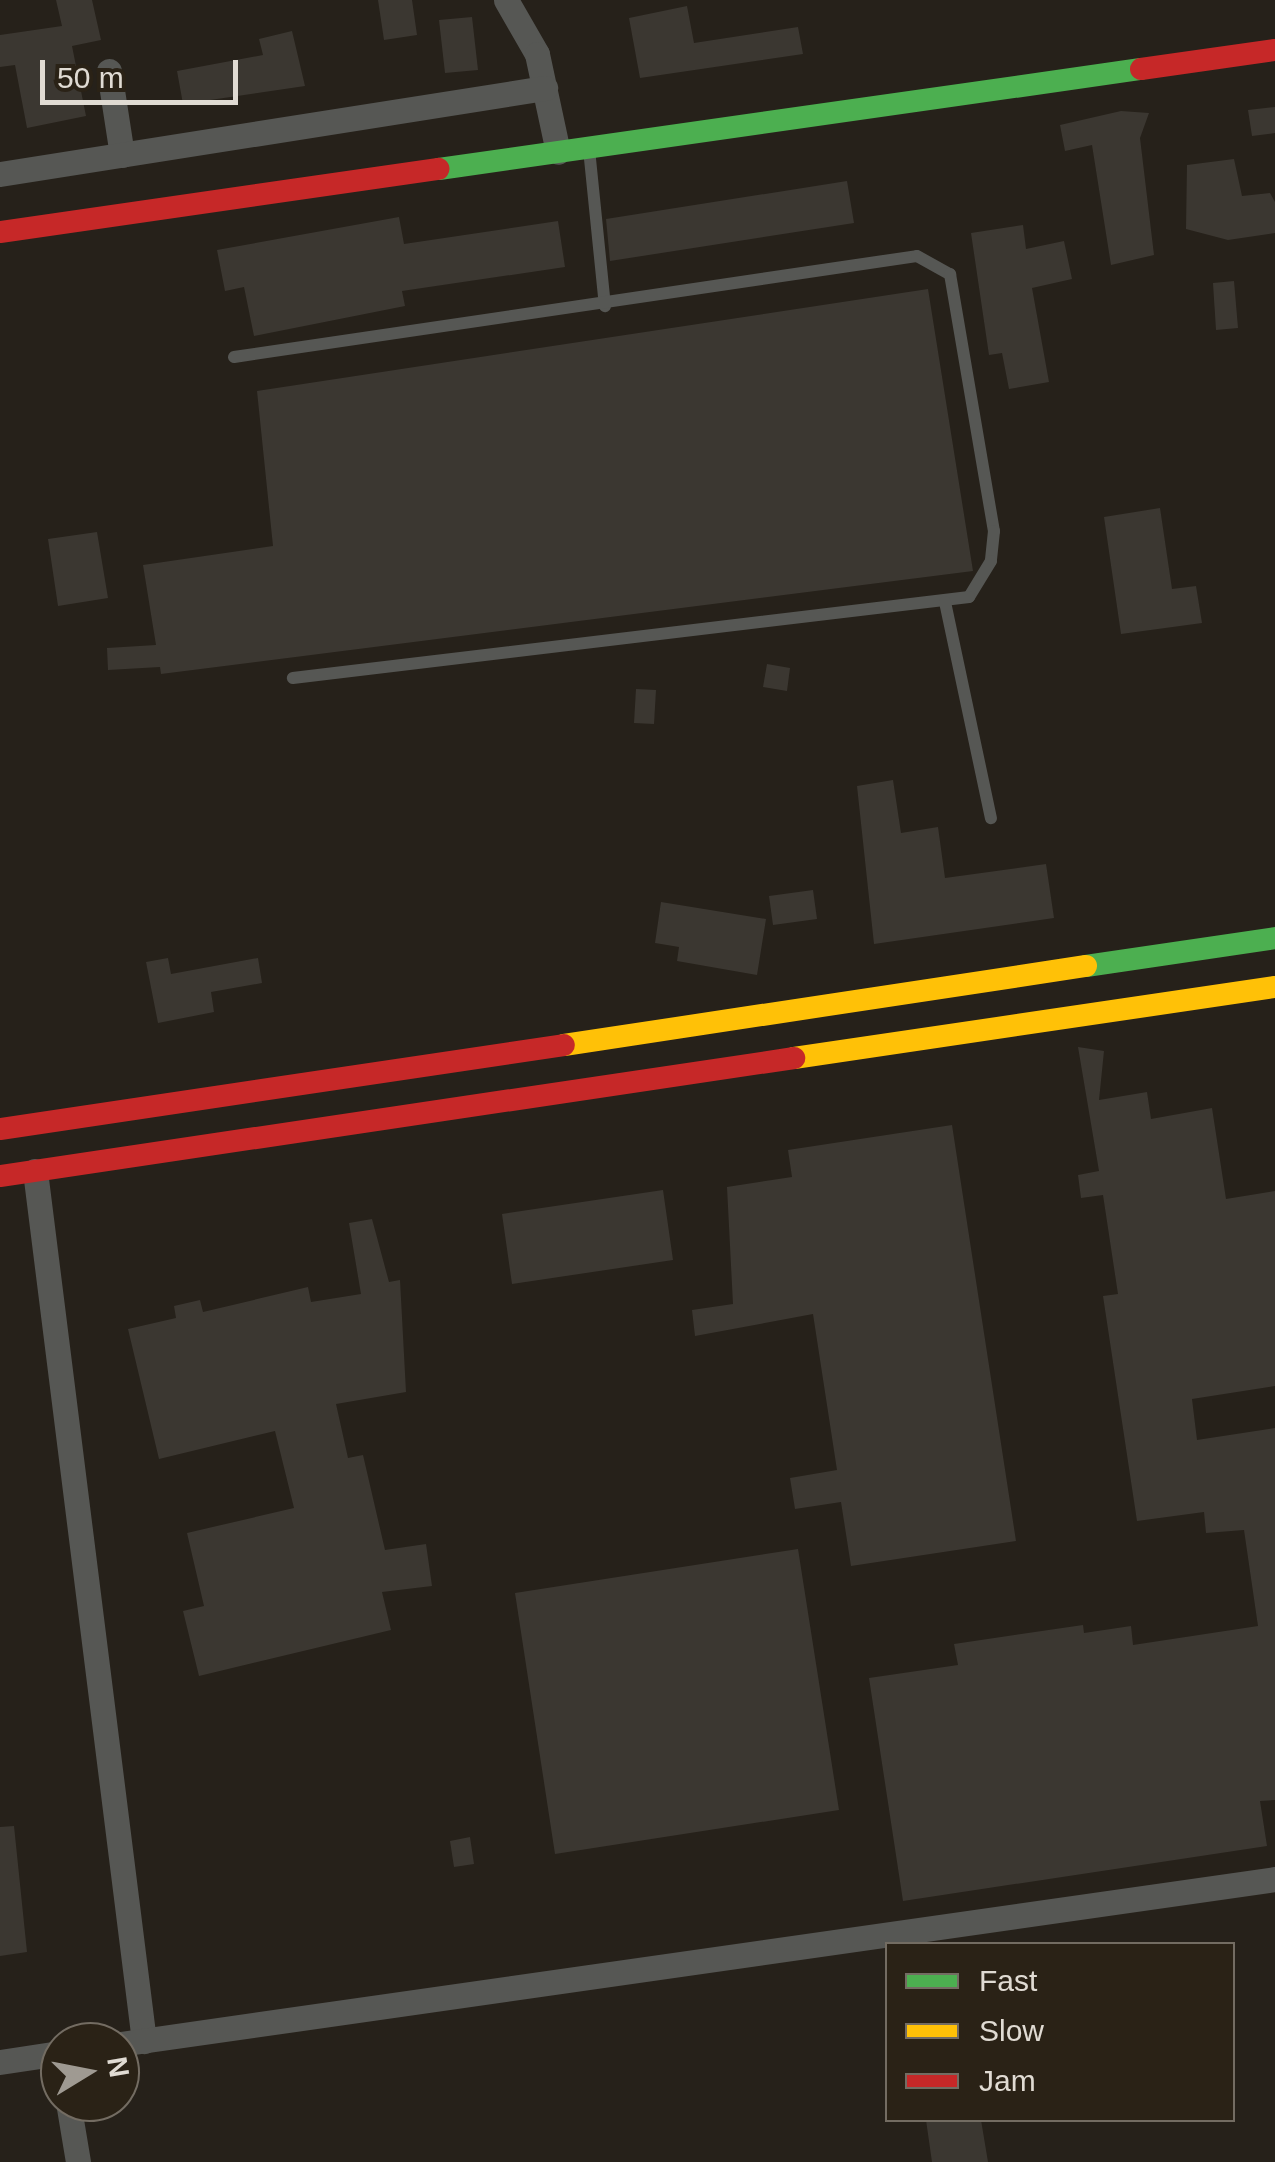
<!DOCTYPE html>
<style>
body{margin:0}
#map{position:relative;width:1275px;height:2162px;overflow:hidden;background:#26211a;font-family:Helvetica,sans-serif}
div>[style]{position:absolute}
.building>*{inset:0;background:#3b3731}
.lane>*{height:12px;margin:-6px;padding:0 6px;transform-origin:6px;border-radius:6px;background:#565754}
.street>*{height:25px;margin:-12.5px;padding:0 12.5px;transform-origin:12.5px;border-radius:12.5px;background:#565754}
.fast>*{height:22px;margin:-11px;padding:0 11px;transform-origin:11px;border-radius:11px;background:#4caf50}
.slow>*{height:22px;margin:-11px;padding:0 11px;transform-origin:11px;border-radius:11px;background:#ffc107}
.jam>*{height:22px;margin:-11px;padding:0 11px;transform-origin:11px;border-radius:11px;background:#c62828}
span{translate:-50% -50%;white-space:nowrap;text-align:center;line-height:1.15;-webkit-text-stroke:8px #2a2216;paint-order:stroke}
.legend{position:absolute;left:885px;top:1942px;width:350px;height:180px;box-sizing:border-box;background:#2a2216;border:2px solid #736c62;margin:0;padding:12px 18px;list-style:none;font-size:30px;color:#e0dbd3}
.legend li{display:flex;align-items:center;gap:20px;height:50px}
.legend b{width:50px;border:2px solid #736c62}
.north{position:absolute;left:40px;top:2022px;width:100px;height:100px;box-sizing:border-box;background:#2a2216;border:2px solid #736c62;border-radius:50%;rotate:80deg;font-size:28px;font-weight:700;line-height:40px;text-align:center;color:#e0dbd3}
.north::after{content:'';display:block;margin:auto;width:35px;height:45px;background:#9f9a92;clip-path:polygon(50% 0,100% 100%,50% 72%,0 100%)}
.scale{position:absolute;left:40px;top:60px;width:198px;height:45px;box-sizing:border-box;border:5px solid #e0dbd3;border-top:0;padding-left:12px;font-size:30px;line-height:35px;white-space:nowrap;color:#e0dbd3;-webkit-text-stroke:8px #2a2216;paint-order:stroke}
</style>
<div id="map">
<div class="building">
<i style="clip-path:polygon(56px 0,92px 0,101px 40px,72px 46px,86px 116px,27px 128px,15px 65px,0 67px,0 35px,62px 26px)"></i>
<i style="clip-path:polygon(378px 0,412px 0,417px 35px,384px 40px)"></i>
<i style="clip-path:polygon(687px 6px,694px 43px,798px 27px,803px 54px,640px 78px,629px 18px)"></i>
<i style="clip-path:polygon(472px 17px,478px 70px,445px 73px,439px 20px)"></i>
<i style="clip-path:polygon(292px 31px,305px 86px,183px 104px,177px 71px,263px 55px,259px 39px)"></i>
<i style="clip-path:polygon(1275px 107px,1275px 133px,1252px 136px,1248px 110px)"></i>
<i style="clip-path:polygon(1121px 111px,1149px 113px,1140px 138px,1154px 255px,1111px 265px,1092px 145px,1065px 151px,1060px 125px)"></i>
<i style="clip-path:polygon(1234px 159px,1242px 196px,1270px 193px,1275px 202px,1275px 233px,1228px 240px,1186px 229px,1187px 165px)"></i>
<i style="clip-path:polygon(847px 181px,854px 223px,610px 261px,606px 219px)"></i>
<i style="clip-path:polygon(399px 217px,404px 244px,558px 221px,565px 267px,402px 291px,405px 306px,254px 336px,244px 287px,225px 291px,217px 250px)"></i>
<i style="clip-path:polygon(1023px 225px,1026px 249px,1064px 241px,1072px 279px,1032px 288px,1049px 382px,1009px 389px,1002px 353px,989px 355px,971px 233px)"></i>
<i style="clip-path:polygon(1234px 281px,1238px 328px,1216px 330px,1213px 283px)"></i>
<i style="clip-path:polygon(928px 289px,973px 571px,161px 674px,160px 667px,108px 670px,107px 648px,156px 645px,143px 565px,273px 546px,257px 391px)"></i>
<i style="clip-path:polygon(1160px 508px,1172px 589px,1196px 586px,1202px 623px,1121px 634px,1104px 517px)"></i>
<i style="clip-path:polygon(97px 532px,108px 598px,58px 606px,48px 539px)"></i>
<i style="clip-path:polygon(767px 664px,790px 668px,787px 691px,763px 687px)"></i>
<i style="clip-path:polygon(636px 689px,656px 690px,654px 724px,634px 723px)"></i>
<i style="clip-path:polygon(893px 780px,901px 833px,938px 827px,945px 878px,1046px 864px,1054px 918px,874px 944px,857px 786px)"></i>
<i style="clip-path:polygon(813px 890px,817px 919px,773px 925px,769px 896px)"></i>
<i style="clip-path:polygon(661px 902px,766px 919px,757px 975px,677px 961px,679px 947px,655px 943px)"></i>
<i style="clip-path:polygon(168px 958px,171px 974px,258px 958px,262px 983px,211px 992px,214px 1012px,158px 1023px,146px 962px)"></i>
<i style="clip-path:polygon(1078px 1047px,1104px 1051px,1099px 1100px,1147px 1092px,1151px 1119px,1212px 1108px,1226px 1199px,1275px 1191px,1275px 1386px,1192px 1399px,1197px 1440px,1275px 1428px,1275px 1800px,1260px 1801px,1267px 1846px,903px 1901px,869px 1678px,958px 1665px,954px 1644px,1083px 1625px,1084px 1633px,1131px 1626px,1133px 1645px,1258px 1626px,1244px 1530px,1206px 1533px,1204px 1512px,1137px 1521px,1103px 1296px,1118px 1294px,1103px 1195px,1081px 1198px,1078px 1175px,1099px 1171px)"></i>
<i style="clip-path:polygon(952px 1125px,1016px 1541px,851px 1566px,841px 1502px,795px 1509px,790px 1478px,837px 1470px,813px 1314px,695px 1336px,692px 1310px,733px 1304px,727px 1187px,792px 1177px,788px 1150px)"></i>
<i style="clip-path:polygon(663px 1190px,673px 1260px,512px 1284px,502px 1214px)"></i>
<i style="clip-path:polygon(372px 1219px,389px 1282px,400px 1280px,406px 1392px,336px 1404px,348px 1458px,363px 1455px,385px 1550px,426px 1544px,432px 1586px,382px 1592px,391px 1630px,199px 1676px,183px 1611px,204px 1606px,187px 1533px,294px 1508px,275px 1431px,159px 1459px,128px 1329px,176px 1318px,174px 1306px,200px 1300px,203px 1312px,308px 1287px,311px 1302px,361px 1294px,349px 1223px)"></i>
<i style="clip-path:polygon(798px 1549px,839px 1810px,555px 1854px,515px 1593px)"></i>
<i style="clip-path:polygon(14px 1826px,27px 1952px,0 1956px,0 1827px)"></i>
<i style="clip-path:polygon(470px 1837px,474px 1864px,454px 1867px,450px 1841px)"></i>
<i style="clip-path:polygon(926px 2120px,981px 2120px,988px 2162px,932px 2162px)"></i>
</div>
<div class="lane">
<i style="left:589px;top:149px;width:158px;rotate:84.2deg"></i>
<i style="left:234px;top:357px;width:690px;rotate:-8.41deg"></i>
<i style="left:917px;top:256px;width:38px;rotate:29deg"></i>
<i style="left:950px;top:274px;width:261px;rotate:80.3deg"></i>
<i style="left:994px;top:531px;width:30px;rotate:96deg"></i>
<i style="left:991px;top:561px;width:42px;rotate:121.4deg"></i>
<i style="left:969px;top:597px;width:681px;rotate:173.17deg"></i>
<i style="left:945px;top:602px;width:221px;rotate:78deg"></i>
</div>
<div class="street">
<i style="left:506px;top:0;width:62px;rotate:60.1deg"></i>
<i style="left:537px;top:54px;width:100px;rotate:77.9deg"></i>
<i style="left:109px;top:71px;width:85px;rotate:81.2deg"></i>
<i style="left:0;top:174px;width:552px;rotate:-8.97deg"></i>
<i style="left:35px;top:1171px;width:877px;rotate:82.86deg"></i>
<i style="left:120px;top:2044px;width:1167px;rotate:-8.13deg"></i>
<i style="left:0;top:2062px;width:61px;rotate:-8.5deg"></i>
<i style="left:68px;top:2102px;width:61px;rotate:80.5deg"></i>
</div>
<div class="fast">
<i style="left:439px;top:169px;width:709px;rotate:-8.11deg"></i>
<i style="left:1086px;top:966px;width:191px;rotate:-8.4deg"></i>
</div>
<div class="slow">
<i style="left:564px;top:1045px;width:528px;rotate:-8.61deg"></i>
<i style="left:794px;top:1058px;width:486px;rotate:-8.4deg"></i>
</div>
<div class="jam">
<i style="left:1141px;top:69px;width:135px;rotate:-8.1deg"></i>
<i style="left:0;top:232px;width:443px;rotate:-8.2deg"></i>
<i style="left:0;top:1129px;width:570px;rotate:-8.47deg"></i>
<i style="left:0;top:1176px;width:803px;rotate:-8.45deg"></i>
</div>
<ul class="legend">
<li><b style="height:12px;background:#4caf50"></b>Fast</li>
<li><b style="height:12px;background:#ffc107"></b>Slow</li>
<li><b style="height:12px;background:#c62828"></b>Jam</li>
</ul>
<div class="north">N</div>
<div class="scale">50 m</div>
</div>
